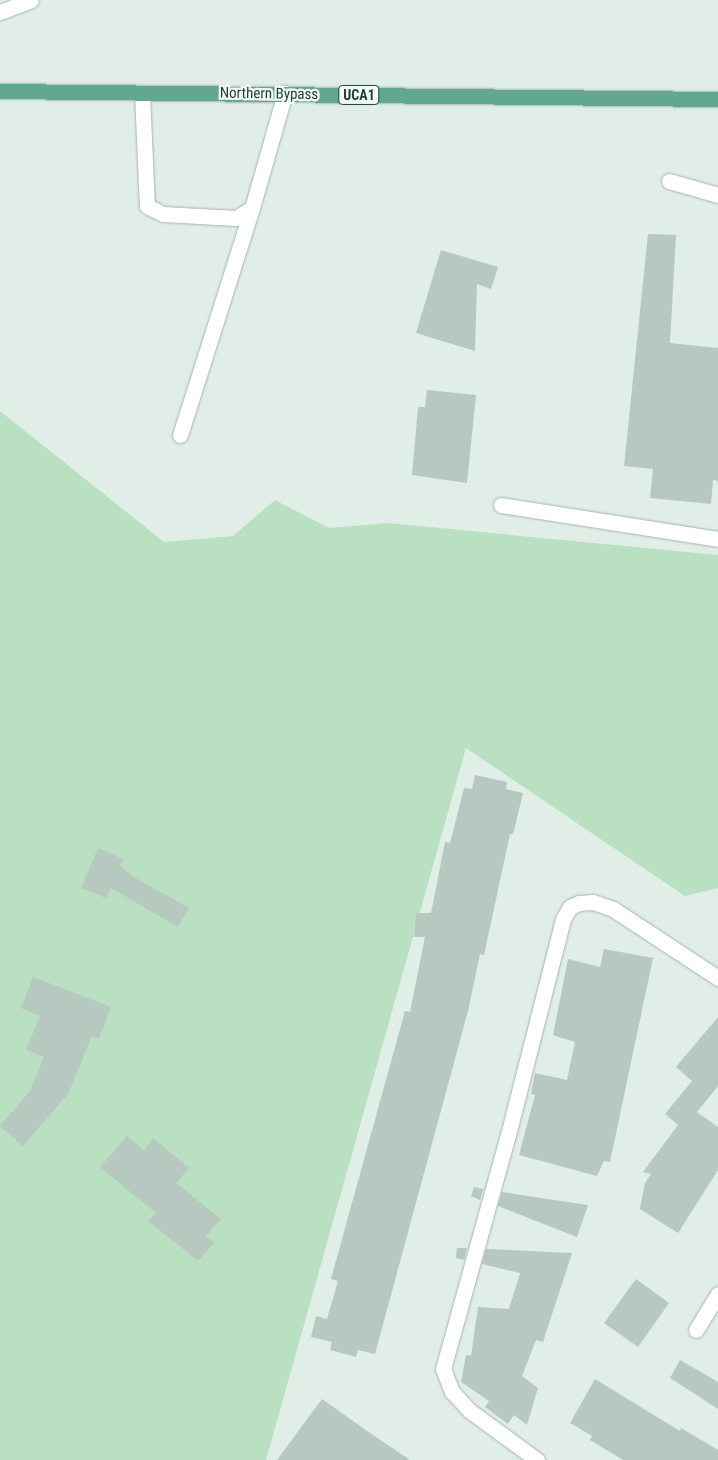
<!DOCTYPE html>
<html>
<head>
<meta charset="utf-8">
<style>
  body { margin:0 }
  #map { position:relative; width:718px; height:1460px; overflow:hidden; background:#e1ede7; font-family:"Roboto Condensed",sans-serif }
  div>[style] { position:absolute }
  [style*='--x'] { left:calc(var(--x)*1px); top:calc(var(--y)*1px); width:calc(var(--w)*1px); rotate:calc(var(--a)*1deg) }
  .green>* { inset:0; background:#b8e0c1 }
  .building>* { inset:0; background:#b6c8c0 }
  .roads { filter:drop-shadow(0 0 1px #a3b6ae) drop-shadow(0 0 1px #a3b6ae) }
  .minor>* { height:15px; margin:-7.5px; padding:0 7.5px; transform-origin:7.5px; border-radius:7.5px; background:#fff }
  .major>* { height:15px; margin:-7.5px; padding:0 7.5px; transform-origin:7.5px; border-radius:7.5px; background:#62a792 }
  span { translate:-50% -50%; white-space:nowrap; text-align:center; line-height:1.15; -webkit-text-stroke:4.5px #f2f9f5; paint-order:stroke }
  .shield-label span { padding:1px 4px; background:#f2f9f5; border:1px solid; border-radius:4px; -webkit-text-stroke-width:0 }
  .shield-label { font-size:14px; color:#204036; font-weight:700 }
  .street-label { font-size:15px; color:#204036 }
</style>
</head>
<body>
<div id="map">
  <div class="green">
    <div style="clip-path:polygon(0 411px,164px 542px,233px 536px,275px 500px,329px 528px,388px 523px,718px 555px,718px 888px,685px 896px,466px 748px,266px 1460px,0 1460px)"></div>
  </div>
  <div class="building">
    <div style="clip-path:polygon(648px 234px,676px 235px,670px 343px,718px 348px,718px 481px,713px 480px,711px 504px,650px 498px,653px 469px,624px 466px)"></div>
    <div style="clip-path:polygon(441px 250px,498px 267px,491px 289px,477px 284px,475px 351px,416px 333px)"></div>
    <div style="clip-path:polygon(427px 390px,476px 395px,467px 483px,412px 475px,418px 407px,425px 407px)"></div>
    <div style="clip-path:polygon(475px 775px,507px 782px,506px 789px,523px 793px,513px 834px,510px 834px,484px 955px,480px 954px,468px 1011px,375px 1354px,358px 1350px,356px 1357px,330px 1350px,332px 1342px,311px 1337px,316px 1316px,327px 1319px,338px 1281px,331px 1279px,405px 1011px,410px 1012px,425px 937px,414px 937px,416px 913px,431px 913px,445px 842px,450px 843px,464px 788px,472px 789px)"></div>
    <div style="clip-path:polygon(98px 848px,123px 859px,120px 866px,134px 877px,189px 908px,178px 927px,111px 888px,106px 898px,81px 888px)"></div>
    <div style="clip-path:polygon(604px 949px,653px 958px,610px 1162px,604px 1161px,597px 1176px,519px 1155px,535px 1095px,531px 1094px,535px 1073px,567px 1080px,575px 1042px,553px 1035px,568px 959px,600px 967px)"></div>
    <div style="clip-path:polygon(33px 977px,111px 1007px,99px 1038px,92px 1036px,68px 1094px,23px 1146px,0 1126px,30px 1091px,44px 1057px,26px 1050px,40px 1016px,21px 1008px)"></div>
    <div style="clip-path:polygon(718px 1017px,718px 1086px,697px 1112px,718px 1127px,718px 1170px,678px 1233px,640px 1209px,645px 1183px,651px 1174px,643px 1172px,678px 1125px,665px 1114px,692px 1081px,676px 1067px)"></div>
    <div style="clip-path:polygon(127px 1136px,144px 1150px,153px 1138px,189px 1168px,176px 1183px,221px 1219px,206px 1236px,214px 1243px,198px 1261px,148px 1221px,156px 1213px,100px 1167px)"></div>
    <div style="clip-path:polygon(474px 1187px,483px 1189px,480px 1200px,471px 1196px)"></div>
    <div style="clip-path:polygon(502px 1192px,588px 1205px,577px 1237px,498px 1206px)"></div>
    <div style="clip-path:polygon(457px 1248px,467px 1248px,464px 1260px,456px 1258px)"></div>
    <div style="clip-path:polygon(486px 1249px,572px 1253px,543px 1342px,536px 1340px,522px 1376px,538px 1388px,527px 1425px,514px 1415px,508px 1424px,485px 1407px,489px 1401px,461px 1382px,466px 1355px,471px 1356px,478px 1307px,509px 1309px,520px 1273px,482px 1264px)"></div>
    <div style="clip-path:polygon(636px 1279px,669px 1303px,638px 1347px,604px 1323px)"></div>
    <div style="clip-path:polygon(680px 1360px,718px 1382px,718px 1409px,670px 1378px)"></div>
    <div style="clip-path:polygon(595px 1379px,680px 1431px,681px 1428px,718px 1450px,718px 1460px,623px 1460px,590px 1440px,592px 1436px,570px 1423px)"></div>
    <div style="clip-path:polygon(322px 1399px,370px 1433px,410px 1460px,277px 1460px)"></div>
  </div>
  <div class="roads">
    <div class="minor">
      <div style="--x:0;--y:12;--w:33;--a:-21"></div>
      <div style="--x:142;--y:93;--w:113;--a:87.5"></div>
      <div style="--x:147;--y:206;--w:18;--a:27"></div>
      <div style="--x:163;--y:214;--w:73;--a:3.1"></div>
      <div style="--x:236;--y:218;--w:19;--a:-32"></div>
      <div style="--x:252;--y:208;--w:120;--a:-74"></div>
      <div style="--x:669;--y:181;--w:51;--a:15.9"></div>
      <div style="--x:180;--y:435;--w:238;--a:-72.4"></div>
      <div style="--x:501;--y:505;--w:220;--a:8.9"></div>
      <div style="--x:696;--y:1330;--w:42;--a:-58.6"></div>
      <div style="--x:537;--y:1460;--w:83;--a:-143.8"></div>
      <div style="--x:470;--y:1411;--w:26;--a:-133"></div>
      <div style="--x:452;--y:1392;--w:25;--a:-111"></div>
      <div style="--x:443;--y:1369;--w:243;--a:-74.5"></div>
      <div style="--x:508;--y:1135;--w:223;--a:-75.7"></div>
      <div style="--x:563;--y:919;--w:14;--a:-60"></div>
      <div style="--x:570;--y:907;--w:10;--a:-24"></div>
      <div style="--x:579;--y:903;--w:14;--a:-4"></div>
      <div style="--x:593;--y:902;--w:21;--a:19"></div>
      <div style="--x:613;--y:909;--w:126;--a:33.3"></div>
    </div>
    <div class="major">
      <div style="--x:0;--y:91;--w:718;--a:0.64"></div>
    </div>
  </div>
  <div class="shield-label">
    <span style="left:359px;top:95px">UCA1</span>
  </div>
  <div class="street-label">
    <span style="left:269px;top:94px;rotate:1deg">Northern Bypass</span>
  </div>
</div>
</body>
</html>
